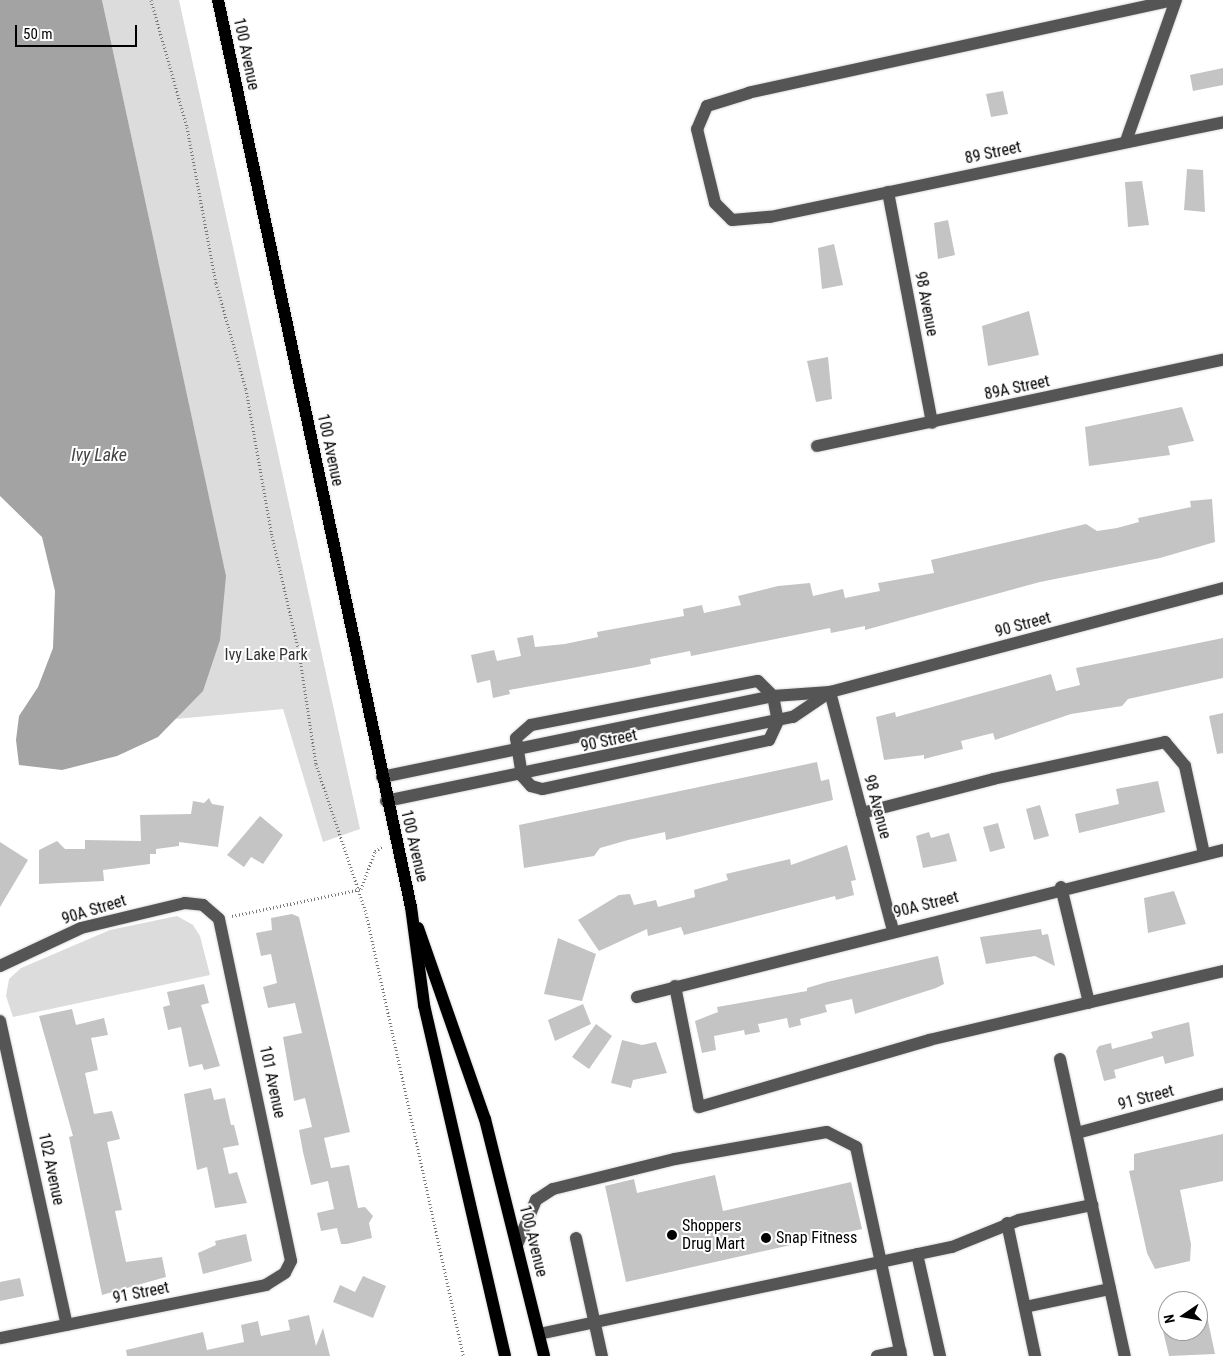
<!DOCTYPE html>
<html>
<head>
<meta charset="utf-8">
<style>
  body { margin:0 }
  #map { position:relative; width:1223px; height:1356px; overflow:hidden; background:#fff; font-family:"Roboto Condensed",sans-serif }
  div>[style] { position:absolute }
  [style*='--x'] { left:calc(var(--x)*1px); top:calc(var(--y)*1px); width:calc(var(--w)*1px); rotate:calc(var(--a)*1deg) }
  .green>* { inset:0; background:#dcdcdc }
  .water>* { inset:0; background:#a3a3a3 }
  .building>* { inset:0; background:#c4c4c4 }
  .path>* { height:3px; margin-top:-1.5px; transform-origin:0; background:repeating-linear-gradient(90deg,#777 0 1px,transparent 0 3.5px) }
  .roads { filter:drop-shadow(0 0 1px #dbdbdb) drop-shadow(0 0 1px #dbdbdb) }
  .minor>* { height:12px; margin:-6px; padding:0 6px; transform-origin:6px; border-radius:6px; background:#555 }
  .major>* { height:12px; margin:-6px; padding:0 6px; transform-origin:6px; border-radius:6px; background:#000 }
  .dots>* { width:14px; height:14px; translate:-50% -50%; box-sizing:border-box; border:2px solid #fff; border-radius:50% }
  span { translate:-50% -50%; white-space:nowrap; text-align:center; line-height:1.15; -webkit-text-stroke:4px #fff; paint-order:stroke }
  .street-label { font-size:16px; color:#000 }
  .park-label { font-size:16px; color:#333 }
  .poi-label { font-size:16px; color:#000 }
  .left { translate:0 -50%; text-align:left }
  .water-label { font-size:18px; color:#444; font-style:italic }
  .north { position:absolute; left:1158px; top:1291px; width:50px; height:50px; box-sizing:border-box; background:#fff; border:1px solid #999; border-radius:50%; rotate:258deg; font-size:14px; font-weight:700; line-height:20px; text-align:center; color:#000 }
  .north::after { content:''; display:block; margin:auto; width:18px; height:22px; background:#000; clip-path:polygon(50% 0,100% 100%,50% 72%,0 100%) }
  .scale { position:absolute; left:15px; top:25px; width:122px; height:22px; box-sizing:border-box; border:2px solid #000; border-top:0; padding-left:6px; font-size:15px; line-height:18px; white-space:nowrap; color:#000; -webkit-text-stroke:4px #fff; paint-order:stroke }
</style>
</head>
<body>
<div id="map">
  <div class="green">
    <div style="clip-path:polygon(102px 0,179px 0,360px 829px,323px 842px,283px 709px,176px 719px,222px 617px,200px 456px)"></div>
    <div style="clip-path:polygon(177px 916px,193px 925px,200px 936px,210px 975px,13px 1017px,6px 996px,9px 979px,21px 968px,110px 930px)"></div>
  </div>
  <div class="water">
    <div style="clip-path:polygon(0 0,102px 0,226px 576px,220px 640px,203px 691px,158px 737px,117px 756px,62px 770px,19px 765px,16px 740px,19px 716px,38px 687px,53px 648px,55px 591px,42px 537px,0 496px)"></div>
  </div>
  <div class="building">
    <div style="clip-path:polygon(1223px 68px,1223px 85px,1193px 91px,1190px 75px)"></div>
    <div style="clip-path:polygon(1003px 91px,1008px 114px,991px 117px,986px 94px)"></div>
    <div style="clip-path:polygon(1187px 169px,1203px 170px,1205px 212px,1184px 210px)"></div>
    <div style="clip-path:polygon(1142px 181px,1149px 225px,1128px 227px,1125px 182px)"></div>
    <div style="clip-path:polygon(948px 220px,955px 255px,938px 259px,934px 223px)"></div>
    <div style="clip-path:polygon(834px 244px,843px 285px,822px 289px,818px 248px)"></div>
    <div style="clip-path:polygon(1029px 311px,1039px 355px,988px 366px,982px 326px)"></div>
    <div style="clip-path:polygon(828px 357px,832px 399px,816px 402px,807px 361px)"></div>
    <div style="clip-path:polygon(1182px 407px,1194px 441px,1168px 446px,1170px 455px,1089px 466px,1085px 427px)"></div>
    <div style="clip-path:polygon(1212px 499px,1215px 542px,1160px 558px,1040px 582px,865px 630px,865px 626px,831px 633px,830px 628px,691px 656px,690px 651px,650px 659px,651px 664px,637px 667px,509px 690px,510px 694px,493px 698px,490px 680px,477px 683px,471px 655px,494px 650px,497px 661px,521px 656px,517px 638px,533px 635px,535px 647px,565px 644px,598px 637px,597px 632px,684px 616px,683px 609px,702px 605px,704px 613px,741px 605px,738px 596px,778px 586px,810px 583px,813px 596px,843px 589px,845px 598px,880px 591px,878px 583px,934px 573px,931px 560px,1086px 524px,1097px 531px,1117px 528px,1139px 522px,1138px 518px,1191px 507px,1190px 501px)"></div>
    <div style="clip-path:polygon(1223px 638px,1223px 678px,1128px 699px,1122px 706px,1071px 714px,995px 740px,993px 733px,961px 741px,963px 749px,924px 759px,924px 755px,884px 760px,876px 717px,895px 712px,896px 717px,1051px 674px,1056px 691px,1080px 685px,1076px 668px)"></div>
    <div style="clip-path:polygon(1223px 713px,1223px 753px,1217px 754px,1209px 716px)"></div>
    <div style="clip-path:polygon(817px 762px,821px 781px,829px 779px,833px 800px,666px 840px,665px 832px,628px 840px,600px 848px,594px 856px,524px 868px,519px 825px)"></div>
    <div style="clip-path:polygon(1158px 781px,1165px 812px,1079px 833px,1075px 814px,1119px 804px,1116px 789px)"></div>
    <div style="clip-path:polygon(209px 798px,212px 804px,224px 806px,218px 847px,179px 842px,179px 846px,156px 849px,156px 854px,150px 854px,150px 864px,103px 870px,104px 881px,39px 884px,39px 850px,57px 841px,65px 849px,85px 849px,85px 840px,141px 841px,140px 815px,191px 814px,193px 801px,204px 803px)"></div>
    <div style="clip-path:polygon(1040px 805px,1049px 836px,1034px 840px,1026px 809px)"></div>
    <div style="clip-path:polygon(260px 816px,283px 835px,263px 864px,251px 857px,244px 867px,227px 855px)"></div>
    <div style="clip-path:polygon(998px 823px,1005px 848px,990px 852px,983px 827px)"></div>
    <div style="clip-path:polygon(929px 832px,931px 838px,949px 833px,957px 861px,923px 868px,916px 836px)"></div>
    <div style="clip-path:polygon(0 842px,28px 860px,0 907px)"></div>
    <div style="clip-path:polygon(847px 845px,856px 880px,851px 881px,854px 895px,836px 900px,835px 896px,684px 935px,681px 927px,648px 936px,647px 929px,599px 951px,578px 920px,619px 895px,630px 894px,634px 905px,656px 900px,658px 907px,695px 897px,694px 890px,728px 880px,726px 874px,790px 859px,791px 865px)"></div>
    <div style="clip-path:polygon(1174px 891px,1186px 924px,1148px 933px,1144px 898px)"></div>
    <div style="clip-path:polygon(292px 914px,299px 917px,350px 1132px,324px 1138px,331px 1168px,349px 1165px,358px 1208px,365px 1207px,373px 1216px,369px 1223px,372px 1238px,347px 1244px,341px 1244px,337px 1228px,321px 1231px,317px 1213px,334px 1209px,328px 1181px,311px 1185px,303px 1152px,299px 1130px,312px 1127px,305px 1098px,294px 1101px,283px 1037px,302px 1033px,295px 1003px,268px 1008px,263px 987px,277px 983px,271px 954px,261px 956px,256px 933px,272px 930px,271px 918px)"></div>
    <div style="clip-path:polygon(1041px 929px,1042px 935px,1048px 934px,1055px 966px,1035px 956px,986px 964px,980px 937px)"></div>
    <div style="clip-path:polygon(558px 938px,596px 954px,582px 1001px,544px 994px)"></div>
    <div style="clip-path:polygon(938px 956px,944px 984px,936px 988px,855px 1014px,852px 999px,825px 1005px,827px 1012px,800px 1019px,801px 1025px,789px 1028px,787px 1018px,758px 1024px,760px 1032px,745px 1035px,744px 1030px,714px 1036px,716px 1050px,702px 1053px,695px 1021px,718px 1012px,717px 1007px,807px 991px,807px 988px,827px 982px)"></div>
    <div style="clip-path:polygon(204px 984px,209px 1003px,201px 1005px,220px 1066px,204px 1070px,202px 1064px,189px 1067px,181px 1027px,168px 1030px,163px 1007px,170px 1005px,167px 992px)"></div>
    <div style="clip-path:polygon(583px 1004px,591px 1024px,555px 1041px,548px 1020px)"></div>
    <div style="clip-path:polygon(72px 1009px,76px 1025px,104px 1018px,108px 1035px,91px 1038px,98px 1070px,85px 1073px,94px 1114px,112px 1111px,120px 1139px,107px 1142px,122px 1210px,115px 1211px,126px 1262px,162px 1257px,166px 1277px,102px 1295px,69px 1137px,73px 1136px,39px 1016px)"></div>
    <div style="clip-path:polygon(1189px 1022px,1194px 1056px,1165px 1064px,1163px 1056px,1114px 1070px,1116px 1078px,1104px 1081px,1096px 1051px,1099px 1046px,1111px 1043px,1112px 1049px,1153px 1038px,1151px 1032px)"></div>
    <div style="clip-path:polygon(596px 1024px,612px 1036px,589px 1069px,572px 1057px)"></div>
    <div style="clip-path:polygon(622px 1040px,642px 1045px,656px 1042px,667px 1073px,633px 1080px,631px 1088px,611px 1083px)"></div>
    <div style="clip-path:polygon(211px 1088px,214px 1100px,225px 1098px,231px 1125px,234px 1125px,239px 1145px,223px 1148px,229px 1174px,237px 1172px,247px 1203px,215px 1208px,207px 1167px,197px 1170px,184px 1094px)"></div>
    <div style="clip-path:polygon(1223px 1134px,1223px 1181px,1180px 1190px,1191px 1244px,1190px 1261px,1155px 1269px,1147px 1253px,1129px 1171px,1134px 1170px,1134px 1154px)"></div>
    <div style="clip-path:polygon(715px 1175px,723px 1211px,851px 1182px,862px 1229px,626px 1282px,605px 1186px,634px 1179px,637px 1193px)"></div>
    <div style="clip-path:polygon(246px 1234px,252px 1261px,203px 1274px,198px 1253px,216px 1245px,215px 1241px)"></div>
    <div style="clip-path:polygon(363px 1276px,386px 1286px,373px 1318px,333px 1302px,340px 1285px,355px 1292px)"></div>
    <div style="clip-path:polygon(20px 1278px,24px 1296px,0 1301px,0 1282px)"></div>
    <div style="clip-path:polygon(1204px 1302px,1215px 1354px,1169px 1356px,1163px 1331px,1198px 1331px,1198px 1303px)"></div>
    <div style="clip-path:polygon(309px 1315px,316px 1346px,323px 1328px,330px 1356px,127px 1356px,126px 1350px,203px 1332px,207px 1350px,244px 1342px,241px 1325px,258px 1321px,261px 1336px,290px 1330px,288px 1320px)"></div>
  </div>
  <div class="path">
    <div style="--x:151;--y:0;--w:132;--a:74.2"></div>
    <div style="--x:187;--y:127;--w:159;--a:79.5"></div>
    <div style="--x:216;--y:283;--w:110;--a:74.2"></div>
    <div style="--x:246;--y:389;--w:149;--a:80"></div>
    <div style="--x:272;--y:536;--w:119;--a:76.9"></div>
    <div style="--x:299;--y:652;--w:113;--a:81.4"></div>
    <div style="--x:316;--y:764;--w:157;--a:71.4"></div>
    <div style="--x:366;--y:913;--w:453;--a:77.6"></div>
    <div style="--x:232;--y:916;--w:132;--a:-11.8"></div>
    <div style="--x:361;--y:889;--w:40;--a:-69.8"></div>
    <div style="--x:375;--y:851;--w:10;--a:-29"></div>
  </div>
  <div class="roads">
    <div class="minor">
      <div style="--x:1174;--y:0;--w:435;--a:167.7"></div>
      <div style="--x:749;--y:93;--w:44;--a:162.8"></div>
      <div style="--x:707;--y:106;--w:25;--a:113"></div>
      <div style="--x:697;--y:129;--w:76;--a:76.3"></div>
      <div style="--x:715;--y:203;--w:24;--a:45"></div>
      <div style="--x:732;--y:220;--w:38;--a:-5"></div>
      <div style="--x:770;--y:217;--w:463;--a:-11.8"></div>
      <div style="--x:1126;--y:141;--w:150;--a:-70.5"></div>
      <div style="--x:888;--y:192;--w:235;--a:79.2"></div>
      <div style="--x:817;--y:446;--w:415;--a:-12"></div>
      <div style="--x:758;--y:681;--w:21;--a:45"></div>
      <div style="--x:773;--y:696;--w:25;--a:79"></div>
      <div style="--x:778;--y:721;--w:21;--a:115"></div>
      <div style="--x:769;--y:740;--w:232;--a:167.8"></div>
      <div style="--x:542;--y:789;--w:11;--a:-165"></div>
      <div style="--x:531;--y:786;--w:13;--a:-132"></div>
      <div style="--x:522;--y:776;--w:38;--a:-99"></div>
      <div style="--x:516;--y:738;--w:20;--a:-41"></div>
      <div style="--x:531;--y:725;--w:231;--a:-11"></div>
      <div style="--x:830;--y:692;--w:246;--a:75.2"></div>
      <div style="--x:382;--y:777;--w:399;--a:-11.7"></div>
      <div style="--x:773;--y:696;--w:57;--a:-4"></div>
      <div style="--x:830;--y:692;--w:407;--a:-14.8"></div>
      <div style="--x:386;--y:801;--w:416;--a:-11.7"></div>
      <div style="--x:793;--y:717;--w:45;--a:-34"></div>
      <div style="--x:862;--y:813;--w:135;--a:-14.5"></div>
      <div style="--x:993;--y:779;--w:176;--a:-12.1"></div>
      <div style="--x:1165;--y:742;--w:31;--a:50"></div>
      <div style="--x:1185;--y:766;--w:90;--a:77.8"></div>
      <div style="--x:1061;--y:887;--w:119;--a:76.4"></div>
      <div style="--x:0;--y:966;--w:89;--a:-25.1"></div>
      <div style="--x:81;--y:928;--w:107;--a:-13.5"></div>
      <div style="--x:185;--y:903;--w:18;--a:6"></div>
      <div style="--x:203;--y:905;--w:21;--a:41"></div>
      <div style="--x:219;--y:919;--w:349;--a:78.1"></div>
      <div style="--x:291;--y:1261;--w:13;--a:117"></div>
      <div style="--x:285;--y:1273;--w:22;--a:148"></div>
      <div style="--x:266;--y:1285;--w:271;--a:168.7"></div>
      <div style="--x:675;--y:986;--w:123;--a:78.8"></div>
      <div style="--x:699;--y:1107;--w:240;--a:-16.2"></div>
      <div style="--x:929;--y:1040;--w:302;--a:-13.2"></div>
      <div style="--x:637;--y:997;--w:604;--a:-14.08"></div>
      <div style="--x:0;--y:1021;--w:311;--a:77.6"></div>
      <div style="--x:1060;--y:1059;--w:304;--a:77.7"></div>
      <div style="--x:1077;--y:1133;--w:151;--a:-15"></div>
      <div style="--x:1007;--y:1223;--w:136;--a:78.1"></div>
      <div style="--x:576;--y:1238;--w:121;--a:77.6"></div>
      <div style="--x:517;--y:1245;--w:49;--a:-67.1"></div>
      <div style="--x:536;--y:1200;--w:20;--a:-33"></div>
      <div style="--x:553;--y:1189;--w:126;--a:-13.8"></div>
      <div style="--x:675;--y:1159;--w:154;--a:-10.1"></div>
      <div style="--x:827;--y:1132;--w:33;--a:27"></div>
      <div style="--x:856;--y:1147;--w:214;--a:77.8"></div>
      <div style="--x:917;--y:1254;--w:105;--a:77.3"></div>
      <div style="--x:1025;--y:1307;--w:87;--a:-12"></div>
      <div style="--x:539;--y:1334;--w:422;--a:-11.9"></div>
      <div style="--x:952;--y:1247;--w:72;--a:-21.9"></div>
      <div style="--x:1019;--y:1220;--w:75;--a:-11.6"></div>
      <div style="--x:877;--y:1356;--w:24;--a:-12"></div>
    </div>
    <div class="major">
      <div style="--x:218;--y:0;--w:927;--a:77.99"></div>
      <div style="--x:411;--y:907;--w:99;--a:82.4"></div>
      <div style="--x:424;--y:1005;--w:360;--a:77"></div>
      <div style="--x:418;--y:928;--w:202;--a:70.7"></div>
      <div style="--x:485;--y:1119;--w:244;--a:76"></div>
    </div>
  </div>
  <div class="dots">
    <div style="left:672px;top:1235px;background:#000"></div>
    <div style="left:766px;top:1238px;background:#000"></div>
  </div>
  <div class="street-label">
    <span style="left:246px;top:54px;rotate:78deg">100 Avenue</span>
    <span style="left:993px;top:153px;rotate:-12deg">89 Street</span>
    <span style="left:926px;top:304px;rotate:79deg">98 Avenue</span>
    <span style="left:1017px;top:388px;rotate:-12deg">89A Street</span>
    <span style="left:330px;top:450px;rotate:78deg">100 Avenue</span>
    <span style="left:1023px;top:625px;rotate:-15deg">90 Street</span>
    <span style="left:609px;top:741px;rotate:-12deg">90 Street</span>
    <span style="left:877px;top:807px;rotate:75deg">98 Avenue</span>
    <span style="left:414px;top:846px;rotate:77deg">100 Avenue</span>
    <span style="left:926px;top:905px;rotate:-14deg">90A Street</span>
    <span style="left:94px;top:910px;rotate:-17deg">90A Street</span>
    <span style="left:272px;top:1082px;rotate:78deg">101 Avenue</span>
    <span style="left:1146px;top:1098px;rotate:-15deg">91 Street</span>
    <span style="left:51px;top:1169px;rotate:78deg">102 Avenue</span>
    <span style="left:533px;top:1241px;rotate:76deg">100 Avenue</span>
    <span style="left:141px;top:1293px;rotate:-11deg">91 Street</span>
  </div>
  <div class="park-label">
    <span style="left:266px;top:655px">Ivy Lake Park</span>
  </div>
  <div class="poi-label">
    <span class="left" style="left:682px;top:1235px">Shoppers<br>Drug Mart</span>
    <span class="left" style="left:776px;top:1238px">Snap Fitness</span>
  </div>
  <div class="water-label">
    <span style="left:99px;top:455px">Ivy Lake</span>
  </div>
  <div class="north">N</div>
  <div class="scale">50 m</div>
</div>
</body>
</html>
